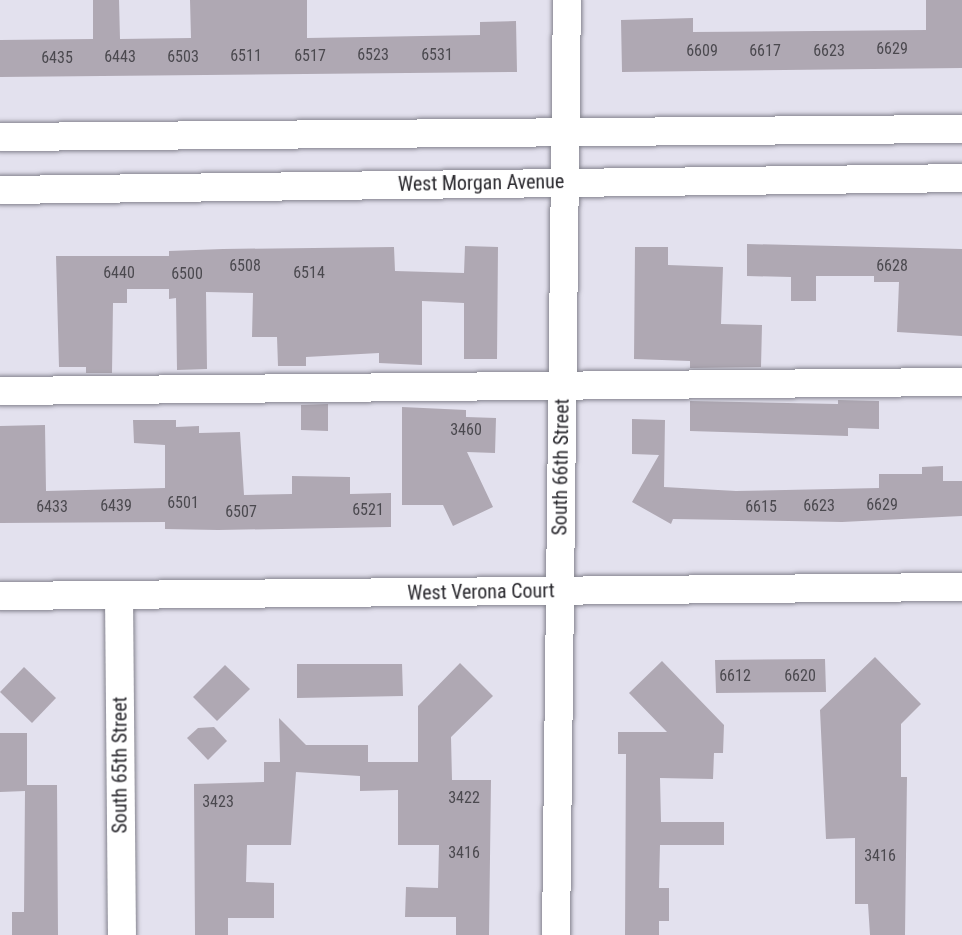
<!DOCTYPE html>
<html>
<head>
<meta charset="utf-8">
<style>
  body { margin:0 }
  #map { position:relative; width:962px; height:935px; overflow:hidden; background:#e3e1ee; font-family:"Roboto Condensed",sans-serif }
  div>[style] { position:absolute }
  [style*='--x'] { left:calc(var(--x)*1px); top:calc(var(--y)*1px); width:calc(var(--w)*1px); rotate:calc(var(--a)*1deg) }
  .building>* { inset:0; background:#afa8b3 }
  .roads { filter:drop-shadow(0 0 2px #84838e) drop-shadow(0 0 2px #84838e) }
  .minor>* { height:28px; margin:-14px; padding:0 14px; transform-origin:14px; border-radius:14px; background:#fff }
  span { translate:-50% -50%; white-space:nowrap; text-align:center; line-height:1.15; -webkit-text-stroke:5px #fff; paint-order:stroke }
  .number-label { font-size:16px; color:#4b494f }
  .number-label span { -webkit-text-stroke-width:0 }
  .street-label { font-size:20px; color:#2a292e }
</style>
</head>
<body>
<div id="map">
  <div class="building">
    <div style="clip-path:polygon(93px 0,119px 0,120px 39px,191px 38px,190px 0,307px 0,307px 38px,480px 35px,480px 22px,516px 21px,517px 72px,0 77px,0 40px,93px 39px)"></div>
    <div style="clip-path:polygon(926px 0,962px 0,962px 68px,622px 72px,621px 20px,693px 18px,693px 32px,926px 30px)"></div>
    <div style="clip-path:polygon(747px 244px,962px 249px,962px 336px,897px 332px,899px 282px,874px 282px,874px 276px,816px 276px,816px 301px,791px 301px,791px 277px,747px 276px)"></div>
    <div style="clip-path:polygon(465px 246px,498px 247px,497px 359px,464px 359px,464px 303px,422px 301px,422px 365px,379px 363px,379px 353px,306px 357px,306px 366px,278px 366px,277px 337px,252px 337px,253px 293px,206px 292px,207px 369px,177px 370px,176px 298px,169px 299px,169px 289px,127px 289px,127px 303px,113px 303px,112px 373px,86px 373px,86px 367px,59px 367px,56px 256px,169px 256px,169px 251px,223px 249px,394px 247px,395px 271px,464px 273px)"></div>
    <div style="clip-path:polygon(635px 247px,668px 247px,668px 265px,723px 267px,721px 324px,762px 325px,761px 367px,690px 368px,690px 361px,634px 359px)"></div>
    <div style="clip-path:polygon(838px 400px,879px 401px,879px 429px,848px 428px,848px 436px,690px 431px,690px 401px,838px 404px)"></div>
    <div style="clip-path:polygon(328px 404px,328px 431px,301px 430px,301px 405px)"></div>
    <div style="clip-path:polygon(402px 407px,466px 410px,466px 417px,496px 418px,495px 453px,467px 452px,493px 507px,453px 526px,443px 505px,402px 505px)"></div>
    <div style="clip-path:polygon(632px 419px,665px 420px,664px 487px,736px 491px,879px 488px,879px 474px,922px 474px,922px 467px,943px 466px,943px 481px,962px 481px,962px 516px,842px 522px,673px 519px,671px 524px,632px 502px,659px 455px,632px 454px)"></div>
    <div style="clip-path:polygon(133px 420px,176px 420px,176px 427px,199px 426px,199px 433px,240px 432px,244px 495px,292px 494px,292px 476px,350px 477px,350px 494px,391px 493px,391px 527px,218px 530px,165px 529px,165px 522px,0 523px,0 426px,45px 425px,46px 491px,165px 488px,165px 445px,134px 443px)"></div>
    <div style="clip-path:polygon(875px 657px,921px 704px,901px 724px,901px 777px,907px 777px,905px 935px,870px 935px,868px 904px,855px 904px,855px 838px,826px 839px,820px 710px)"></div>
    <div style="clip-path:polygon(825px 659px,826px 692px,716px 693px,715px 660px)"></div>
    <div style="clip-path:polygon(662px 661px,724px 725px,723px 753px,714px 753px,713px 779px,660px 778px,661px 822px,724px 822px,724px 845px,660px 845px,659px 888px,669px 888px,669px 921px,659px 921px,659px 935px,625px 935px,626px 754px,618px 754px,618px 732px,667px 732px,629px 693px)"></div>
    <div style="clip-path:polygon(460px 663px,493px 696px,451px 737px,452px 780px,491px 780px,489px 935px,456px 935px,456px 917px,405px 917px,406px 887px,438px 888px,439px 845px,398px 845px,398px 790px,360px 791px,360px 776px,296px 772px,291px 845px,247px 845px,246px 882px,274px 883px,274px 918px,228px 918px,228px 935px,195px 935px,194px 784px,264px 782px,264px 762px,280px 762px,279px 718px,306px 745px,368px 745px,368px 762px,418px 762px,418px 706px)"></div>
    <div style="clip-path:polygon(297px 664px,402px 664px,403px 696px,297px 698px)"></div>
    <div style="clip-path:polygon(225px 665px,250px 689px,217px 721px,193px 697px)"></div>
    <div style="clip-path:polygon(24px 667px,56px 698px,32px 723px,0 692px)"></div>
    <div style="clip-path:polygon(214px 727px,227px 741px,208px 760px,187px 738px,198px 728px)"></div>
    <div style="clip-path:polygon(0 733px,27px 733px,27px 785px,57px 785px,58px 935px,12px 935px,12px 912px,24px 912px,25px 791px,0 792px)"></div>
  </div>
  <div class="roads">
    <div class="minor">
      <div style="--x:0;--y:137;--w:962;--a:-0.48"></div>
      <div style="--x:0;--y:190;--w:962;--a:-0.71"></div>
      <div style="--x:0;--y:391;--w:962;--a:-0.54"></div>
      <div style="--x:119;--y:595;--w:340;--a:89.5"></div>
      <div style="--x:0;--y:596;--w:962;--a:-0.54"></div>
      <div style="--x:556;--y:935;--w:935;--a:-89.33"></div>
    </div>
  </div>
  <div class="number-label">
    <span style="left:892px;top:49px">6629</span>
    <span style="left:702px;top:51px">6609</span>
    <span style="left:765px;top:51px">6617</span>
    <span style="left:829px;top:51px">6623</span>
    <span style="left:373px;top:55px">6523</span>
    <span style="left:437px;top:55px">6531</span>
    <span style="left:246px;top:56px">6511</span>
    <span style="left:310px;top:56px">6517</span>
    <span style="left:120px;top:57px">6443</span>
    <span style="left:183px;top:57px">6503</span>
    <span style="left:57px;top:58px">6435</span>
    <span style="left:245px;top:266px">6508</span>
    <span style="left:892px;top:266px">6628</span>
    <span style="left:119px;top:273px">6440</span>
    <span style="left:309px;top:273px">6514</span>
    <span style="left:187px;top:274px">6500</span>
    <span style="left:466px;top:430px">3460</span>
    <span style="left:183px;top:503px">6501</span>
    <span style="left:882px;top:505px">6629</span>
    <span style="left:116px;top:506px">6439</span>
    <span style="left:819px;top:506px">6623</span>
    <span style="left:52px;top:507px">6433</span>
    <span style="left:761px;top:507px">6615</span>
    <span style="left:368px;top:510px">6521</span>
    <span style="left:241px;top:512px">6507</span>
    <span style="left:735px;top:676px">6612</span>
    <span style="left:800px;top:676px">6620</span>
    <span style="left:464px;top:798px">3422</span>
    <span style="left:218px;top:802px">3423</span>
    <span style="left:464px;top:853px">3416</span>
    <span style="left:880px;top:856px">3416</span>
  </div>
  <div class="street-label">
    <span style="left:481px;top:183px;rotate:-1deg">West Morgan Avenue</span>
    <span style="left:561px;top:467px;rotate:-89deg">South 66th Street</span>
    <span style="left:481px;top:592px;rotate:-1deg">West Verona Court</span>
    <span style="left:120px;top:765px;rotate:-90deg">South 65th Street</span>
  </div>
</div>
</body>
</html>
